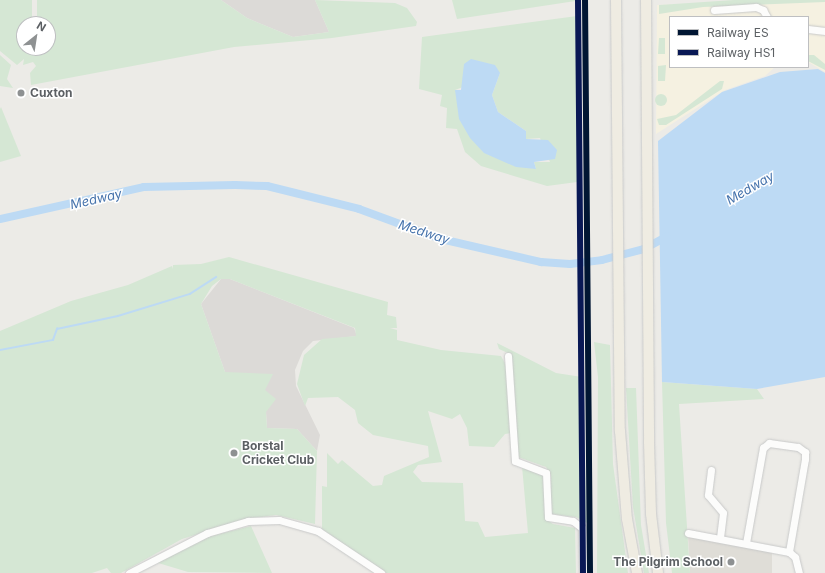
<!DOCTYPE html>
<html>
<head>
<meta charset="utf-8">
<style>
  body { margin:0 }
  #map { position:relative; width:825px; height:573px; overflow:hidden; background:#ecebe7; font-family:Inter,sans-serif }
  div>[style] { position:absolute }
  [style*='--x'] { left:calc(var(--x)*1px); top:calc(var(--y)*1px); width:calc(var(--w)*1px); rotate:calc(var(--a)*1deg) }
  .commercial>* { inset:0; background:#f5f1e1 }
  .industrial>* { inset:0; background:#dcdad7 }
  .education>* { inset:0; background:#dfddd7 }
  .green>* { inset:0; background:#d5e7d4 }
  .round { border-radius:50% }
  .water>* { inset:0; background:#bddaf4 }
  .stream>* { height:1.5px; margin:-0.75px; padding:0 0.75px; transform-origin:0.75px; border-radius:0.75px; background:#bddaf4 }
  .river>* { height:8px; margin:-4px; padding:0 4px; transform-origin:4px; border-radius:4px; background:#bddaf4 }
  .roads { filter:drop-shadow(0 0 1px #c8c9c9) drop-shadow(0 0 1px #c8c9c9) }
  .minor>* { height:7px; margin:-3.5px; padding:0 3.5px; transform-origin:3.5px; border-radius:3.5px; background:#fcfcfb }
  .highway>* { height:10px; margin:-5px; padding:0 5px; transform-origin:5px; border-radius:5px; background:#efece2 }
  .rail-1>* { height:6px; margin:-3px; padding:0 3px; transform-origin:3px; border-radius:3px; background:#011633 }
  .rail-2>* { height:6px; margin:-3px; padding:0 3px; transform-origin:3px; border-radius:3px; background:#091855 }
  .dots>* { width:11px; height:11px; translate:-50% -50%; box-sizing:border-box; border:2px solid #fff; border-radius:50% }
  span { translate:-50% -50%; white-space:nowrap; text-align:center; line-height:1.15; -webkit-text-stroke:3px #fff; paint-order:stroke }
  .poi-label { font-size:12px; color:#5c6064; font-weight:700 }
  .left { translate:0 -50%; text-align:left }
  .right { translate:-100% -50%; text-align:right }
  .water-label { font-size:13px; color:#4673ac; font-style:italic }
  .legend { position:absolute; left:669px; top:16px; width:140px; height:52px; box-sizing:border-box; background:#fff; border:1px solid #bebfc1; margin:0; padding:5px 7px; list-style:none; font-size:12px; color:#5c6064 }
  .legend li { display:flex; align-items:center; gap:8px; height:20px }
  .legend b { width:20px; border:1px solid #bebfc1 }
  .north { position:absolute; left:16px; top:16px; width:40px; height:40px; box-sizing:border-box; background:#fff; border:1px solid #bebfc1; border-radius:50%; rotate:30deg; font-size:11px; font-weight:700; line-height:16px; text-align:center; color:#5c6064 }
  .north::after { content:''; display:block; margin:auto; width:14px; height:18px; background:#8e9192; clip-path:polygon(50% 0,100% 100%,50% 72%,0 100%) }
</style>
</head>
<body>
<div id="map">
  <div class="commercial">
    <div style="clip-path:polygon(825px 0,825px 72px,808px 62px,808px 17px,670px 17px,670px 67px,775px 67px,765px 76px,725px 90px,656px 134px,657px 5px)"></div>
  </div>
  <div class="industrial">
    <div style="clip-path:polygon(221px 0,315px 0,329px 32px,293px 37px,247px 18px)"></div>
    <div style="clip-path:polygon(221px 279px,230px 279px,354px 328px,357px 336px,313px 341px,303px 351px,295px 370px,296px 386px,320px 435px,317px 451px,297px 429px,267px 428px,266px 412px,225px 372px,201px 304px)"></div>
  </div>
  <div class="education">
    <div style="clip-path:polygon(688px 535px,772px 551px,772px 573px,690px 573px)"></div>
  </div>
  <div class="green">
    <div style="clip-path:polygon(0 0,32px 0,32px 24px,24px 24px,24px 48px,48px 48px,48px 24px,37px 24px,37px 0,221px 0,247px 18px,293px 37px,329px 32px,315px 0,395px 3px,407px 8px,417px 22px,416px 26px,332px 38px,234px 47px,31px 85px,30px 73px,36px 66px,33px 62px,23px 65px,24px 59px,17px 65px,0 51px)"></div>
    <div style="clip-path:polygon(452px 0,582px 0,457px 19px)"></div>
    <div style="clip-path:polygon(734px 0,825px 0,825px 2px,703px 7px,659px 14px,659px 5px)"></div>
    <div style="clip-path:polygon(evenodd,577px 16px,577px 182px,547px 186px,481px 166px,465px 152px,457px 129px,446px 128px,447px 108px,440px 106px,442px 95px,419px 89px,422px 37px,577px 16px,500px 73px,492px 95px,498px 112px,526px 131px,526px 139px,540px 138px,550px 162px,534px 162px,536px 169px,455px 90px,500px 73px)"></div>
    <div style="clip-path:polygon(659px 38px,665px 38px,665px 54px,658px 54px)"></div>
    <div style="clip-path:polygon(0 55px,11px 65px,7px 79px,13px 88px,0 86px)"></div>
    <div style="clip-path:polygon(808px 55px,814px 55px,825px 64px,825px 70px,808px 61px)"></div>
    <div style="clip-path:polygon(666px 65px,665px 81px,658px 81px,658px 66px)"></div>
    <div style="clip-path:polygon(720px 81px,724px 81px,722px 89px,666px 125px,659px 125px,657px 119px,676px 115px)"></div>
    <div class="round" style="left:655px;top:94px;width:12px;height:12px"></div>
    <div style="clip-path:polygon(1px 107px,21px 156px,0 162px,0 109px)"></div>
    <div style="clip-path:polygon(229px 257px,388px 302px,387px 315px,396px 317px,397px 328px,390px 328px,397px 330px,397px 340px,441px 350px,501px 356px,506px 365px,512px 433px,505px 434px,494px 447px,469px 446px,467px 428px,460px 414px,452px 419px,428px 411px,442px 462px,418px 465px,413px 472px,422px 482px,463px 483px,465px 521px,478px 522px,485px 537px,528px 533px,522px 466px,543px 474px,546px 519px,553px 524px,575px 528px,576px 573px,386px 573px,322px 529px,322px 486px,327px 487px,327px 453px,338px 464px,342px 460px,373px 486px,382px 485px,384px 476px,429px 457px,428px 446px,373px 435px,358px 423px,355px 410px,338px 397px,308px 398px,305px 406px,297px 384px,304px 355px,322px 339px,356px 336px,355px 328px,230px 279px,221px 279px,212px 286px,201px 304px,225px 372px,273px 374px,265px 390px,276px 399px,266px 412px,267px 428px,297px 429px,317px 451px,315px 524px,276px 515px,246px 519px,182px 539px,121px 573px,111px 573px,107px 568px,92px 573px,0 573px,0 331px,71px 301px,128px 285px,172px 266px,173px 269px,173px 265px,201px 264px)"></div>
    <div style="clip-path:polygon(594px 342px,610px 345px,613px 464px,628px 573px,597px 573px,598px 377px)"></div>
    <div style="clip-path:polygon(497px 343px,556px 373px,582px 377px,587px 523px,576px 517px,551px 514px,551px 475px,546px 467px,518px 457px,510px 354px,499px 349px)"></div>
    <div style="clip-path:polygon(662px 382px,757px 389px,764px 399px,679px 404px,690px 573px,672px 573px,666px 523px)"></div>
    <div style="clip-path:polygon(626px 388px,636px 388px,641px 525px,649px 573px,644px 573px,633px 507px)"></div>
    <div style="clip-path:polygon(251px 526px,272px 573px,188px 572px,155px 562px,211px 536px)"></div>
  </div>
  <div class="water">
    <div style="clip-path:polygon(471px 59px,495px 65px,500px 73px,492px 95px,498px 112px,526px 131px,526px 139px,548px 140px,557px 150px,555px 159px,534px 162px,536px 169px,516px 167px,484px 153px,470px 138px,459px 119px,455px 90px,461px 90px,464px 64px)"></div>
    <div style="clip-path:polygon(818px 69px,825px 73px,825px 377px,757px 389px,662px 382px,658px 141px,722px 92px,780px 72px)"></div>
  </div>
  <div class="stream">
    <div style="--x:0;--y:350;--w:54;--a:-10.7"></div>
    <div style="--x:53;--y:340;--w:12;--a:-70"></div>
    <div style="--x:57;--y:329;--w:62;--a:-12"></div>
    <div style="--x:118;--y:316;--w:75;--a:-17"></div>
    <div style="--x:190;--y:294;--w:31;--a:-33"></div>
  </div>
  <div class="river">
    <div style="--x:0;--y:219;--w:148;--a:-12.5"></div>
    <div style="--x:144;--y:187;--w:91;--a:-1.3"></div>
    <div style="--x:235;--y:185;--w:32;--a:2"></div>
    <div style="--x:267;--y:186;--w:95;--a:14"></div>
    <div style="--x:359;--y:209;--w:87;--a:20.1"></div>
    <div style="--x:441;--y:239;--w:103;--a:13"></div>
    <div style="--x:541;--y:262;--w:29;--a:4"></div>
    <div style="--x:570;--y:264;--w:32;--a:-7"></div>
    <div style="--x:602;--y:260;--w:43;--a:-14.7"></div>
    <div style="--x:644;--y:249;--w:26;--a:-29"></div>
  </div>
  <div class="roads">
    <div class="minor">
      <div style="--x:714;--y:10;--w:42;--a:-4.1"></div>
      <div style="--x:756;--y:7;--w:8;--a:23"></div>
      <div style="--x:763;--y:10;--w:8;--a:60"></div>
      <div style="--x:808;--y:29;--w:17;--a:7"></div>
      <div style="--x:508;--y:356;--w:105;--a:86.2"></div>
      <div style="--x:515;--y:461;--w:33;--a:21"></div>
      <div style="--x:546;--y:473;--w:44;--a:87.4"></div>
      <div style="--x:548;--y:517;--w:25;--a:9"></div>
      <div style="--x:573;--y:521;--w:11;--a:38"></div>
      <div style="--x:582;--y:528;--w:45;--a:88.7"></div>
      <div style="--x:711;--y:470;--w:25;--a:97"></div>
      <div style="--x:708;--y:495;--w:23;--a:50"></div>
      <div style="--x:723;--y:513;--w:25;--a:97"></div>
      <div style="--x:688;--y:533;--w:103;--a:10.7"></div>
      <div style="--x:789;--y:552;--w:8;--a:40"></div>
      <div style="--x:795;--y:557;--w:16;--a:76"></div>
      <div style="--x:746;--y:543;--w:97;--a:-79.9"></div>
      <div style="--x:763;--y:448;--w:8;--a:-40"></div>
      <div style="--x:769;--y:443;--w:29;--a:8"></div>
      <div style="--x:798;--y:447;--w:9;--a:36"></div>
      <div style="--x:805;--y:452;--w:7;--a:90"></div>
      <div style="--x:805;--y:459;--w:94;--a:99.8"></div>
      <div style="--x:129;--y:573;--w:88;--a:-27.1"></div>
      <div style="--x:207;--y:533;--w:43;--a:-16.3"></div>
      <div style="--x:248;--y:521;--w:31;--a:-2"></div>
      <div style="--x:279;--y:520;--w:41;--a:15.8"></div>
      <div style="--x:318;--y:531;--w:76;--a:33.7"></div>
    </div>
    <div class="highway">
      <div style="--x:616;--y:0;--w:431;--a:89.5"></div>
      <div style="--x:620;--y:431;--w:88;--a:85.5"></div>
      <div style="--x:627;--y:519;--w:55;--a:79.5"></div>
      <div style="--x:646;--y:0;--w:442;--a:89.6"></div>
      <div style="--x:649;--y:442;--w:72;--a:88.4"></div>
      <div style="--x:651;--y:514;--w:59;--a:83.2"></div>
    </div>
  </div>
  <div class="rail-1">
    <div style="--x:585;--y:0;--w:573;--a:89.5"></div>
  </div>
  <div class="rail-2">
    <div style="--x:578;--y:0;--w:573;--a:89.5"></div>
  </div>
  <div class="dots">
    <div style="left:21px;top:93px;background:#8e9192"></div>
    <div style="left:234px;top:453px;background:#8e9192"></div>
    <div style="left:731px;top:562px;background:#8e9192"></div>
  </div>
  <div class="poi-label">
    <span class="left" style="left:30px;top:93px">Cuxton</span>
    <span class="left" style="left:242px;top:453px">Borstal<br>Cricket Club</span>
    <span class="right" style="left:723px;top:562px">The Pilgrim School</span>
  </div>
  <div class="water-label">
    <span style="left:750px;top:188px;rotate:-30deg">Medway</span>
    <span style="left:96px;top:199px;rotate:-13deg">Medway</span>
    <span style="left:424px;top:232px;rotate:18deg">Medway</span>
  </div>
  <ul class="legend">
  <li><b style="height:5px;background:#011633"></b>Railway ES</li>
  <li><b style="height:5px;background:#091855"></b>Railway HS1</li>
  </ul>
  <div class="north">N</div>
</div>
</body>
</html>
